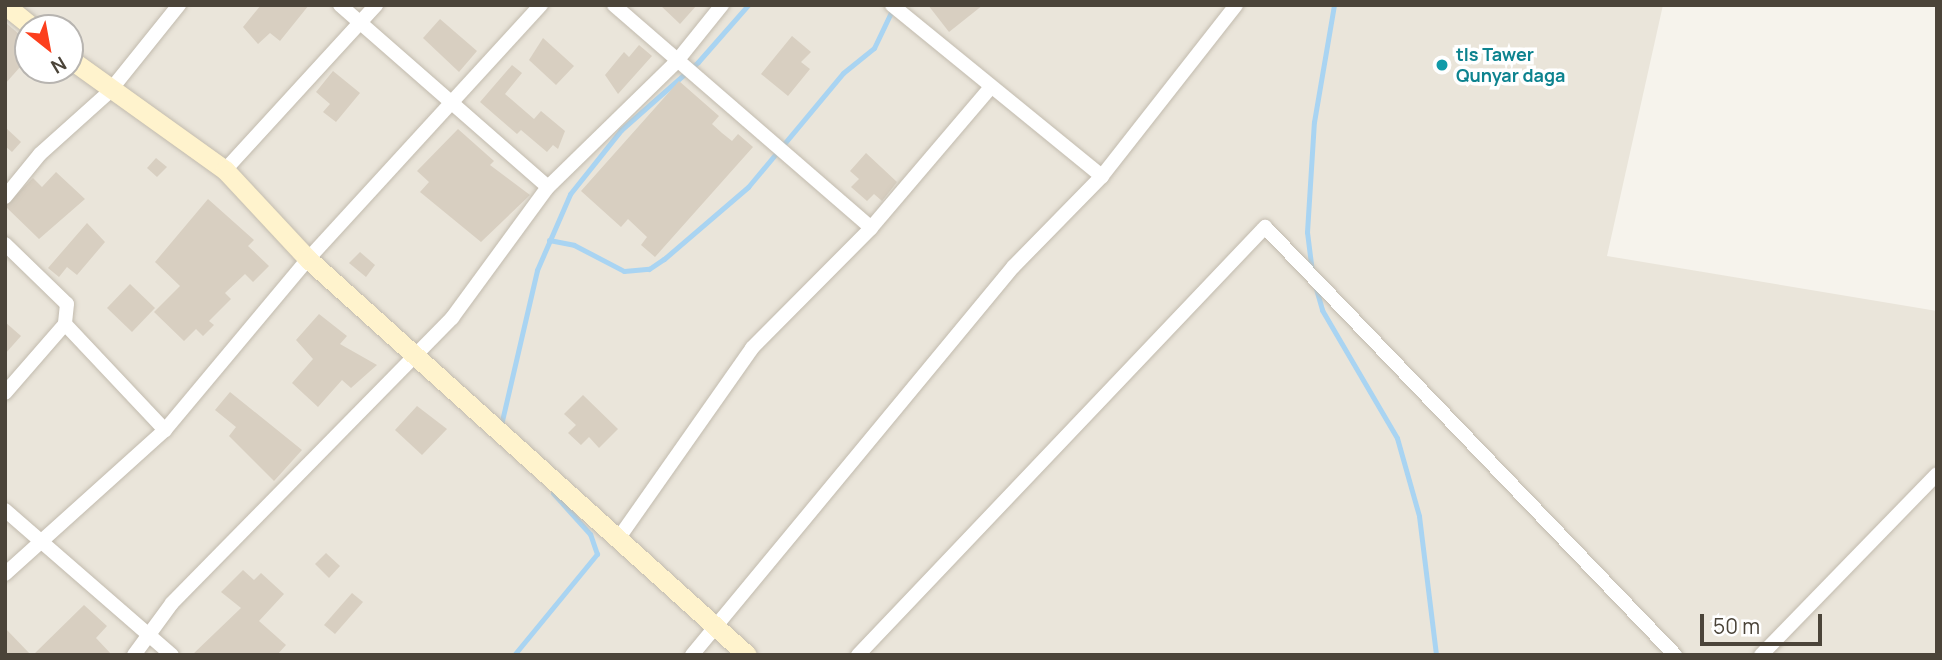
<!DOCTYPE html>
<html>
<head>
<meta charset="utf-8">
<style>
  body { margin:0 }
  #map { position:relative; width:1942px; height:660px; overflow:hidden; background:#f6f3ec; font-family:Manrope,sans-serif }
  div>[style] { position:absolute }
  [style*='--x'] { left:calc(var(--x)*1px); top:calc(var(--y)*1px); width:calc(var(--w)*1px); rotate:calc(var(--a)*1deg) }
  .residential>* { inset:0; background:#eae5da }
  .stream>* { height:5px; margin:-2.5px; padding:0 2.5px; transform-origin:2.5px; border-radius:2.5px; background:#a9d4f2 }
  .building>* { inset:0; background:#d8cfc1 }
  .roads { filter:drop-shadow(0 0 2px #c2bbae) drop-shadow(0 0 2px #c2bbae) }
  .street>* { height:14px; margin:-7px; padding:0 7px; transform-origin:7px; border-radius:7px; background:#fff }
  .secondary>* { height:19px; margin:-9.5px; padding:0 9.5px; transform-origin:9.5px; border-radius:9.5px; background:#fff3cd }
  .dots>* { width:19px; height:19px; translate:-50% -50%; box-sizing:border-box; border:4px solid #fff; border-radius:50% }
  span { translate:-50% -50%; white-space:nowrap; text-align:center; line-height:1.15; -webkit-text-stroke:7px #fff; paint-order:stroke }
  .culture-label { font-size:18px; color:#0d838f; font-weight:700 }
  .left { translate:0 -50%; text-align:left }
  .frame { position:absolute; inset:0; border:7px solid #4b4439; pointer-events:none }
  .north { position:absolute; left:14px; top:14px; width:70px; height:70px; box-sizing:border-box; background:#fff; border:2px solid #b7b4b0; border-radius:50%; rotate:149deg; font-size:19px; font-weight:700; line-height:28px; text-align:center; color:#4b4439 }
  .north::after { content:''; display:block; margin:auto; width:24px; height:32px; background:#fc3f1d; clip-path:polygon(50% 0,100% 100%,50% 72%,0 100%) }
  .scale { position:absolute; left:1700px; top:614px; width:122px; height:32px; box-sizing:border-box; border:4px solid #4b4439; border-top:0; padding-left:9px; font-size:21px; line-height:24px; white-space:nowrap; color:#4b4439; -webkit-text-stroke:5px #fff; paint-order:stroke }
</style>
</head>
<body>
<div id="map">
  <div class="residential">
    <div style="clip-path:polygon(evenodd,5px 5px,1663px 5px,1607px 256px,1937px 311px,1937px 655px,5px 655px,5px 5px,28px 28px,70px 28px,70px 70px,28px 70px,28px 28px)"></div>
  </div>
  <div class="stream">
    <div style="--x:549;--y:240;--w:25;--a:11"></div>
    <div style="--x:574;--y:245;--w:56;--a:27.5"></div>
    <div style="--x:624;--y:271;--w:25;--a:-5"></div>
    <div style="--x:649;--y:269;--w:18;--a:-34"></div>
    <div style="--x:664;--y:259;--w:111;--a:-40.6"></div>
    <div style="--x:748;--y:187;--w:148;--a:-50.2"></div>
    <div style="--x:843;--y:73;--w:40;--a:-39"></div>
    <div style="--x:874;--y:48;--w:47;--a:-64.5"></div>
    <div style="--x:1312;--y:272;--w:40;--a:-97.1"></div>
    <div style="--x:1307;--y:232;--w:110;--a:-86.4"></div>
    <div style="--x:1314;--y:122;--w:119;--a:-80.3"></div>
    <div style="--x:1315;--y:285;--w:26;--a:74"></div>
    <div style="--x:1322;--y:310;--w:148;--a:59.6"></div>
    <div style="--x:1397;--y:438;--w:81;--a:74.2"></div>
    <div style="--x:1419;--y:516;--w:140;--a:83"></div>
    <div style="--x:501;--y:425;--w:159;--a:-76.9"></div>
    <div style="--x:537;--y:270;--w:83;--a:-66.5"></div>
    <div style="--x:570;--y:194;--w:82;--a:-51.4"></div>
    <div style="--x:621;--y:130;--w:103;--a:-41.4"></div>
    <div style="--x:698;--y:62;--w:76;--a:-48.7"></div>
    <div style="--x:514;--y:655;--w:131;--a:-50.6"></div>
    <div style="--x:597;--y:554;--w:21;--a:-109"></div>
    <div style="--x:590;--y:534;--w:55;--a:-132.1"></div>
  </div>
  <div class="building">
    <div style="clip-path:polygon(261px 5px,309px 5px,280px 41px,270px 33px,258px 44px,243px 27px)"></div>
    <div style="clip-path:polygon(660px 5px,697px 5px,680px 24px)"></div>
    <div style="clip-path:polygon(928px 5px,983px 5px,949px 32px)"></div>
    <div style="clip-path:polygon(440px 19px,477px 51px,459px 72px,423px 38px)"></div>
    <div style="clip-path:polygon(5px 22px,28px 42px,28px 58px,5px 84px)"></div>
    <div style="clip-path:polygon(792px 36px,811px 52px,801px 62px,810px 69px,788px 96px,761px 74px)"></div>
    <div style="clip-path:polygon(543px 38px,574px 66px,556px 85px,529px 60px)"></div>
    <div style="clip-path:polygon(639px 45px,652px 56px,618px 94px,605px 75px,624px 52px,629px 57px)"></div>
    <div style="clip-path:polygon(512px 65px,522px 73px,505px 94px,534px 119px,541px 111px,565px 131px,558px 149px,553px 145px,547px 152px,521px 130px,517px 134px,480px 102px)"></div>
    <div style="clip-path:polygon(333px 71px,360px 93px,336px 122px,323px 112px,330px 104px,316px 92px)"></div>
    <div style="clip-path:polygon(679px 81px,719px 116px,712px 124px,722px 133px,732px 141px,738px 134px,753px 147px,655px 257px,641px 245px,647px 237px,628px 219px,621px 227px,581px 191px)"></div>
    <div style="clip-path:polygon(5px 127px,21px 142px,12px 152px,5px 146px)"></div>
    <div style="clip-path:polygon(458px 129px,494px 161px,490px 165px,530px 195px,481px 242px,420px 192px,429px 182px,417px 171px)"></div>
    <div style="clip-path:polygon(866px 153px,897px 182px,882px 201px,874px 194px,867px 201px,851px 187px,859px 179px,850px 171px)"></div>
    <div style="clip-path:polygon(156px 158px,167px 167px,157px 177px,147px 168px)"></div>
    <div style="clip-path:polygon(56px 172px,85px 199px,39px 239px,5px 206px,33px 178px,42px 187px)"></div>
    <div style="clip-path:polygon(208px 199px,254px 240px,248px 246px,269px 266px,253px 282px,245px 274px,225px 293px,231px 299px,209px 321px,214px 325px,203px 336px,196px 329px,184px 341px,154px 312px,180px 286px,155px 262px)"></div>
    <div style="clip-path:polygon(87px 223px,105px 242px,77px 275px,67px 267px,59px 277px,48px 268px)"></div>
    <div style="clip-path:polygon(360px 252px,375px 265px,366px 277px,349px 263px)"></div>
    <div style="clip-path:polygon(130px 284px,155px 308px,132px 332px,107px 308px)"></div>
    <div style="clip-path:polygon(319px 314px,347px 336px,340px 344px,377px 365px,351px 388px,342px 380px,318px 407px,292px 383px,313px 359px,296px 340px)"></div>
    <div style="clip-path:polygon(5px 322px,21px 336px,5px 354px)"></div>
    <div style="clip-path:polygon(230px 392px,302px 450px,274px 481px,229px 436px,236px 427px,215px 410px)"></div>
    <div style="clip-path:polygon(583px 395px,618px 429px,599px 448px,589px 437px,581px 445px,568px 433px,576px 425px,564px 414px)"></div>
    <div style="clip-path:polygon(417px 406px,447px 429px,422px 455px,395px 430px)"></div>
    <div style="clip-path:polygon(326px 553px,340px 566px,329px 578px,315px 564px)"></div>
    <div style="clip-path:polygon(243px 570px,254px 580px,261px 573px,284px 594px,259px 621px,286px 645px,277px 655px,192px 655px,241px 608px,221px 592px)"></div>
    <div style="clip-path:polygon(352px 593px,363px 602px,335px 634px,324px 625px)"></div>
    <div style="clip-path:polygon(84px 605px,107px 626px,96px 638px,112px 655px,33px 655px)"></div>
    <div style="clip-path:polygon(5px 628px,31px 655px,5px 655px)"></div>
  </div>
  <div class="roads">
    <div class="street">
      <div style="--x:340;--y:5;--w:276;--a:41.2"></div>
      <div style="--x:614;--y:5;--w:340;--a:40.9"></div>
      <div style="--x:892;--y:5;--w:271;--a:39.2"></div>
      <div style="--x:225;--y:170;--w:224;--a:-47.5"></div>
      <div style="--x:5;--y:197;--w:55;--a:-50.9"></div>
      <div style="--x:40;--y:154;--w:93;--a:-41.9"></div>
      <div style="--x:109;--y:92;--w:112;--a:-51.2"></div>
      <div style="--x:5;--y:244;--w:86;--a:44.1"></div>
      <div style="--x:67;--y:304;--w:20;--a:96"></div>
      <div style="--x:65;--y:324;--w:91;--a:131"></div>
      <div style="--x:65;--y:324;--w:146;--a:46.7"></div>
      <div style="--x:165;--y:430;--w:223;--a:-50.1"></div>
      <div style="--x:308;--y:259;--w:345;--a:-47.5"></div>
      <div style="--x:5;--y:510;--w:221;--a:41"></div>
      <div style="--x:618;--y:539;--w:233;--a:-54.9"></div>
      <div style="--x:752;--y:348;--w:169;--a:-45.2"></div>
      <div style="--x:871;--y:228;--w:185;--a:-49.6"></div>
      <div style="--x:5;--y:574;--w:215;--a:-42"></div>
      <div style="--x:134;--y:655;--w:64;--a:-53.8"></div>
      <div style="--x:172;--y:603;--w:400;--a:-45.5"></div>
      <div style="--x:452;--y:318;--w:162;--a:-53.8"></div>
      <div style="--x:548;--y:187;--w:180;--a:-44.3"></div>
      <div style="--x:677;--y:61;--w:72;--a:-51.2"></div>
      <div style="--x:692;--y:655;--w:504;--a:-50.4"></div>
      <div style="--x:1013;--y:267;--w:127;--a:-45.6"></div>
      <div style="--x:1102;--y:176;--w:217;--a:-51.9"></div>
      <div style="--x:858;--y:655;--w:591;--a:-46.44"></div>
      <div style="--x:1265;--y:227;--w:593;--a:46.23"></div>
      <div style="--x:1761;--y:655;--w:252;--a:-45.8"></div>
    </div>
    <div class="secondary">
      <div style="--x:5;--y:5;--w:36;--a:39"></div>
      <div style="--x:70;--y:59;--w:191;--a:35.6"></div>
      <div style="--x:225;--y:170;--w:122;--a:47"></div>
      <div style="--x:308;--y:259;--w:591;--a:42.05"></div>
    </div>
  </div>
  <div class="dots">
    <div style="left:1442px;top:65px;background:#0f9aa8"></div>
  </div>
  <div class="culture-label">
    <span class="left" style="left:1456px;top:65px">tls Tawer<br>Qunyar daga</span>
  </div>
  <div class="frame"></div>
  <div class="north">N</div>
  <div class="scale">50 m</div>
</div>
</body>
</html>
